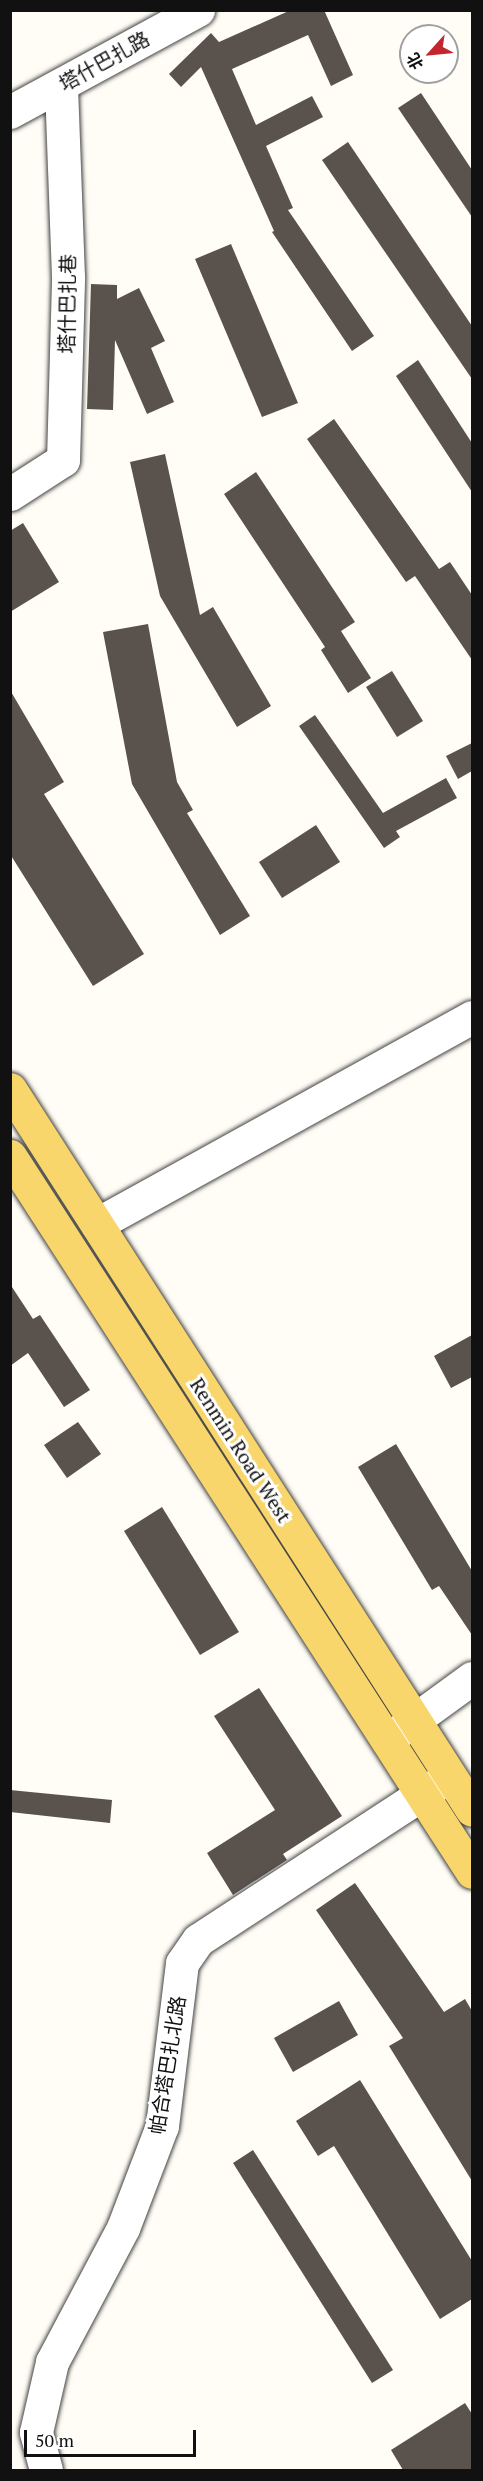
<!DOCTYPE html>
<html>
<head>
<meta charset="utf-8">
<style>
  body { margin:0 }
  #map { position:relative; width:483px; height:2481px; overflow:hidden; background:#fffdf5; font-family:"PT Serif","Noto Sans SC",serif }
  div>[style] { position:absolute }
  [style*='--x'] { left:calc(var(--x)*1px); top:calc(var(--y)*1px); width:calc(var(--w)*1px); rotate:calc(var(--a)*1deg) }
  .building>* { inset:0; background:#5a524d }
  .roads { filter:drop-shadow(0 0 2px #444) drop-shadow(0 0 2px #444) }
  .minor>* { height:33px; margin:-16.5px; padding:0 16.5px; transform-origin:16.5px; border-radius:16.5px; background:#fff }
  .major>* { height:33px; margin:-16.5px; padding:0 16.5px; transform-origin:16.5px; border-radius:16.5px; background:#f9d66b }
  span { translate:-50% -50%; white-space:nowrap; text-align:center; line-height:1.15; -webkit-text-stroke:6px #fff; paint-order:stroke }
  .street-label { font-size:20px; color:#111 }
  .frame { position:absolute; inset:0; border:12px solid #111; pointer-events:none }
  .north { position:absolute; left:399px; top:24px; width:60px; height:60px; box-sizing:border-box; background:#fff; border:2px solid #a0a0a0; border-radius:50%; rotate:243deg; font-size:16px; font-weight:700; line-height:24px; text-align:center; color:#111 }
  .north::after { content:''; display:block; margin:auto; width:21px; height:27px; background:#c4262e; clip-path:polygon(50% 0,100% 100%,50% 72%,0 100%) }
  .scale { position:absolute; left:24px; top:2430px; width:172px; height:27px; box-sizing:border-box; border:3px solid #111; border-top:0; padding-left:8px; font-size:18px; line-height:21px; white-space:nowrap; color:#111; -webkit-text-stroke:4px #fff; paint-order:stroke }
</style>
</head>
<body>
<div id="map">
  <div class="building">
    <div style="clip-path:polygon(291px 10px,324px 10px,353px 75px,331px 86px,308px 35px,232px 69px,256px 125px,312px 96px,323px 117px,266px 146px,293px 208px,288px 210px,374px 336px,352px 351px,272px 232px,274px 231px,201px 67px,181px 87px,169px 74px,211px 33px,219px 42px)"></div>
    <div style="clip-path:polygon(421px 93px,472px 170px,472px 217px,398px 108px)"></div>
    <div style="clip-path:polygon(348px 142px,472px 326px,472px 379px,322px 160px)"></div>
    <div style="clip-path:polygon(231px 244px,298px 403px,262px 417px,195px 259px)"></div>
    <div style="clip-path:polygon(91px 284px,117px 285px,117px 299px,139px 288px,165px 341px,151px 348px,174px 402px,147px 414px,115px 340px,113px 410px,87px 409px)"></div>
    <div style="clip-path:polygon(418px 360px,472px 443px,472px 492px,396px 376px)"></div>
    <div style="clip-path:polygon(334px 419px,439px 569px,450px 562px,472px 595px,472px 660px,415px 576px,406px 582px,307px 439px)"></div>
    <div style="clip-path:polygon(165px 454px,200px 615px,213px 607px,271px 706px,237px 727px,160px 596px,130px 462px)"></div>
    <div style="clip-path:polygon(256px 472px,355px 622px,341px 631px,371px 678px,348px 693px,321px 650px,325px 647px,224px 494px)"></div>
    <div style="clip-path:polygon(23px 523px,59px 582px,10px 612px,10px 531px)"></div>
    <div style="clip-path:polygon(148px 624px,177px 782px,193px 810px,187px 813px,250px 916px,220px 935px,132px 784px,103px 632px)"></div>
    <div style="clip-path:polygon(392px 671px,423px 721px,397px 737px,366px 687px)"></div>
    <div style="clip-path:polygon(10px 690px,64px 782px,44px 794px,144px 954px,93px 986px,10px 854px)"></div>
    <div style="clip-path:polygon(315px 715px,383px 813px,446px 778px,457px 798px,396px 831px,400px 837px,384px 848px,299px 726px)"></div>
    <div style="clip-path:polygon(472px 743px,472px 771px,458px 779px,446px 756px)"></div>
    <div style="clip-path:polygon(316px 825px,340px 862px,282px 898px,259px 862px)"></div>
    <div style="clip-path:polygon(10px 1284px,33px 1319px,40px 1315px,90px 1390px,64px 1407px,28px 1353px,10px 1366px)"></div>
    <div style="clip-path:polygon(472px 1335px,472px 1377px,451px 1388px,434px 1356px)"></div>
    <div style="clip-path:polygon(78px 1422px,101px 1454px,67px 1478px,44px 1445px)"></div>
    <div style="clip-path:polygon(396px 1444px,472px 1571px,472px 1635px,439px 1586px,432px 1590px,358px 1467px)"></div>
    <div style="clip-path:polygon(162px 1507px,239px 1632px,200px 1655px,124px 1531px)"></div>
    <div style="clip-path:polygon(259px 1688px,342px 1816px,283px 1854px,287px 1860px,233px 1895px,207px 1853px,275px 1810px,214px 1716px)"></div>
    <div style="clip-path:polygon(10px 1790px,112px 1800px,110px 1823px,10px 1812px)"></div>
    <div style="clip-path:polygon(355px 1883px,444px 2012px,465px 1999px,472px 2011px,472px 2181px,389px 2046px,403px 2038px,316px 1910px)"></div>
    <div style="clip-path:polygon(339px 2001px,358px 2035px,293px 2072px,274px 2038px)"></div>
    <div style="clip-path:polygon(360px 2080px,472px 2261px,472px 2299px,440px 2319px,334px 2146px,318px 2156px,296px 2121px)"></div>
    <div style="clip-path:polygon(253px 2150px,393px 2370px,372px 2383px,233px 2163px)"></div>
    <div style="clip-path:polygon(465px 2403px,472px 2414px,472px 2470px,403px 2470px,391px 2450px)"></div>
  </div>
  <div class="roads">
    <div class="minor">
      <div style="--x:10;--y:112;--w:214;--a:-28.5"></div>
      <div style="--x:10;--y:494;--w:63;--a:-32.7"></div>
      <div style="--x:63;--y:460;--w:183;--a:-88.4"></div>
      <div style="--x:68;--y:277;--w:192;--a:-92.1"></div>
      <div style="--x:97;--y:1224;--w:428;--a:-28.9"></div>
      <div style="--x:391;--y:1737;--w:100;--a:-36.1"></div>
      <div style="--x:46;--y:2470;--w:39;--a:-105"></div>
      <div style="--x:36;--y:2432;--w:72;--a:-77.1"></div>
      <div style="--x:52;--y:2362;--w:152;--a:-62.1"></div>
      <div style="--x:123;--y:2228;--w:109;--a:-69.1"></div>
      <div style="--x:162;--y:2126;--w:164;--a:-83"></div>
      <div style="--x:182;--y:1963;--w:28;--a:-55"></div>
      <div style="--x:198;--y:1940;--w:295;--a:-33.1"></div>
    </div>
    <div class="major">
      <div style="--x:10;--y:1089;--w:856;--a:57.35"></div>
      <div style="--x:10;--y:1156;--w:852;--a:57.17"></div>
    </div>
  </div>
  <div class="street-label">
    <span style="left:104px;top:61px;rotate:-29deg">塔什巴扎路</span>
    <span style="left:67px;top:304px;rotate:-89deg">塔什巴扎巷</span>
    <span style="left:241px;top:1450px;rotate:57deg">Renmin Road West</span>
    <span style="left:167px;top:2065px;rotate:-81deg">帕合塔巴扎北路</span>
  </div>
  <div class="frame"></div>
  <div class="north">北</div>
  <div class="scale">50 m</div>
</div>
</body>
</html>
